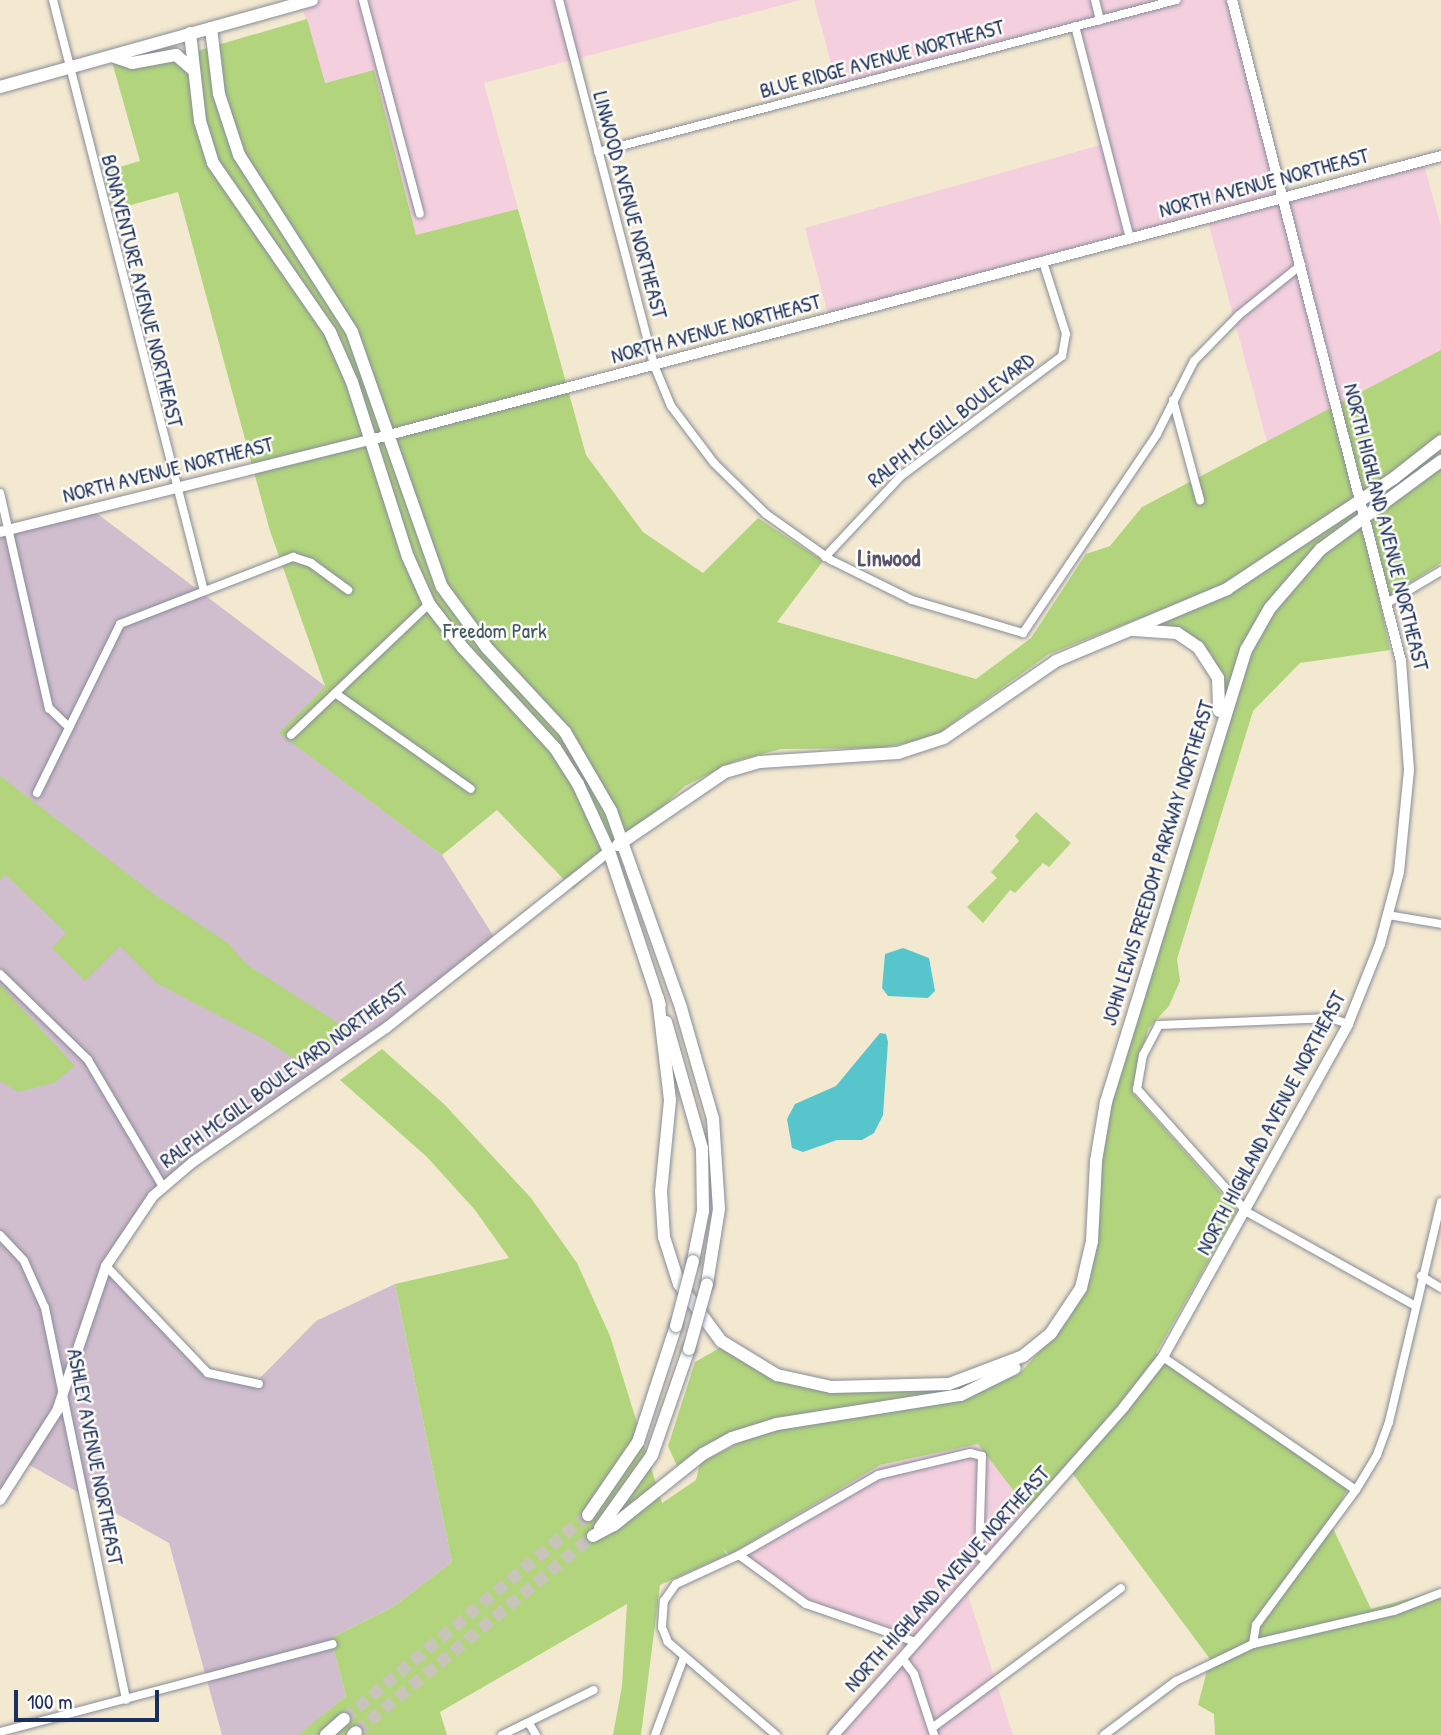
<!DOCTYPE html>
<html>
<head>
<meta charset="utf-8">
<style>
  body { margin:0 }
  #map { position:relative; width:1441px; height:1735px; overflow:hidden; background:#f3e9d1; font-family:"Patrick Hand",sans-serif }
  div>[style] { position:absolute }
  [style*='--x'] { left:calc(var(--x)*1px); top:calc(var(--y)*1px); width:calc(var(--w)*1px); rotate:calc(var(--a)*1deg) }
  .built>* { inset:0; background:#f4cfde }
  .industrial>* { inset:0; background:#d0bdce }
  .green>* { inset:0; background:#b1d47d }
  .water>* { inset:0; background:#57c5cc }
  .trunk-tunnel>* { height:12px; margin-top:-6px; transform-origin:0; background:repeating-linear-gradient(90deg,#c8c4ba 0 12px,transparent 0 18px) }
  .roads { filter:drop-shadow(0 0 2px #878c98) drop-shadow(0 0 2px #878c98) }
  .minor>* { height:8px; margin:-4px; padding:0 4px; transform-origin:4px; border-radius:4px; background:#fff }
  .secondary>* { height:10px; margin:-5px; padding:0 5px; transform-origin:5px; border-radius:5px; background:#fff }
  .trunk>* { height:12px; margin:-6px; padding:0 6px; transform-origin:6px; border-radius:6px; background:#fff }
  .bridges { filter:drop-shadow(0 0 2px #878c98) drop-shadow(0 0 2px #878c98) }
  .trunk-bridge>* { height:12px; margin:-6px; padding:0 6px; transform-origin:6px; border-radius:6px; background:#fff }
  span { translate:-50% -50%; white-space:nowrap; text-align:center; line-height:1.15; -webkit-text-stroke:5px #fdfcf7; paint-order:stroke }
  .street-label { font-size:21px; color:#1b2f5e }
  .park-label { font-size:21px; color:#405866 }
  .neighbourhood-label { font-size:23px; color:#5a536e; font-weight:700 }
  .scale { position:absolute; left:14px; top:1690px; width:145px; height:32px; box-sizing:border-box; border:4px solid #1b2f5e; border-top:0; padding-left:9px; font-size:21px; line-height:24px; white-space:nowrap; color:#1b2f5e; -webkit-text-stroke:5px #fdfcf7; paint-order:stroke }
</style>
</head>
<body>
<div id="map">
  <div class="built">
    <div style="clip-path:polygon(300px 0,801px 0,484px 83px,518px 209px,416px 235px,374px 70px,325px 83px)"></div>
    <div style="clip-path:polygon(814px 0,1233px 0,1289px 196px,1423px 161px,1441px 227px,1441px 350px,1267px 442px,1208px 221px,829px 318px,805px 228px,1104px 144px,1073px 29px,838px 89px)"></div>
    <div style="clip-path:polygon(978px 1444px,1028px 1510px,1023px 1533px,968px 1595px,1013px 1735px,825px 1735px,905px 1640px,801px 1604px,729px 1555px,880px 1465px)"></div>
  </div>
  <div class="industrial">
    <div style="clip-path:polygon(91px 509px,325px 686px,280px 733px,442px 855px,496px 940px,162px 1189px,107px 1266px,208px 1374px,254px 1384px,316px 1321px,395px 1284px,452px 1562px,393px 1607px,331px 1638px,346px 1696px,299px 1735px,222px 1735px,169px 1543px,24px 1462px,0 1492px,0 537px)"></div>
  </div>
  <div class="green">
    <div style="clip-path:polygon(307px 19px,325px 83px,374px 70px,416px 235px,518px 209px,586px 455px,643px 532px,703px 573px,758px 518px,823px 561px,777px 622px,976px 679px,1031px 638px,1086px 554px,1110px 546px,1142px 507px,1441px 350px,1441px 563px,1380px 602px,1390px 650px,1300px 663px,1253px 711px,1177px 959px,1180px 981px,1169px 1006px,1148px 1029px,1133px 1093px,1237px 1211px,1156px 1353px,1348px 1488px,1330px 1522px,1371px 1609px,1441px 1590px,1441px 1735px,1215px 1735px,1214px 1714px,1198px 1705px,1210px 1659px,1067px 1466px,1028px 1510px,978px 1444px,880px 1465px,729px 1555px,723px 1548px,727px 1555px,660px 1585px,641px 1735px,613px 1735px,622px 1686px,627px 1604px,440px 1712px,447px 1735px,298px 1735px,346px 1696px,331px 1638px,393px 1607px,452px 1562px,395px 1284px,509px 1258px,475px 1210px,427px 1157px,340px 1080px,382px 1049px,445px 1105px,531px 1198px,577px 1263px,610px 1336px,662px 1503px,696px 1480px,700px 1463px,758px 1433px,973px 1394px,1019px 1374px,1069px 1319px,1091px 1277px,1100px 1164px,1115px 1087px,1227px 715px,1211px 653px,1176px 628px,1141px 618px,1049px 654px,932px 738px,882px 748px,781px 749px,735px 761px,685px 786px,573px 889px,497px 810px,442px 855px,279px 733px,325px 686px,270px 531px,178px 192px,113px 210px,103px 172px,140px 161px,112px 62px,173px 58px)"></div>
    <div style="clip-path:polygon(0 776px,155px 895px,228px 943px,246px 964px,352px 1032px,303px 1065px,266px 1040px,158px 984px,120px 946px,85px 981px,52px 948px,66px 933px,6px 875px,0 880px)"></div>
    <div style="clip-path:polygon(1036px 812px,1071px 843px,1049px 867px,1043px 863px,1015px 893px,1010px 890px,983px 923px,967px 907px,997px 878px,991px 872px,1019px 841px,1015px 836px)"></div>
    <div style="clip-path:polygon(0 985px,75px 1066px,54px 1083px,18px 1092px,0 1081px)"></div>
    <div style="clip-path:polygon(723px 1346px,823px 1390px,988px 1375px,955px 1393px,747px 1427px,702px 1447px,677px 1466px,668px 1446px,695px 1362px)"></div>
  </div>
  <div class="water">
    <div style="clip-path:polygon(903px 948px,929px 958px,935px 991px,928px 998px,888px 996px,882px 988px,885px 954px)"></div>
    <div style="clip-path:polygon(880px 1033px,886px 1034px,888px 1042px,883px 1115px,874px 1133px,862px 1140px,837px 1140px,803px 1152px,792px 1148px,787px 1119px,795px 1104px,836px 1086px)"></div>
  </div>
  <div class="trunk-tunnel">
    <div style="--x:344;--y:1719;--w:318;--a:-39.9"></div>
    <div style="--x:356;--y:1732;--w:308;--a:-39.6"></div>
  </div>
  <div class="roads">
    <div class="minor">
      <div style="--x:53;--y:0;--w:610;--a:75.67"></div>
      <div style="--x:363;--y:0;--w:221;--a:75.1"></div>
      <div style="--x:559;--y:0;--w:377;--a:75.4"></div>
      <div style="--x:654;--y:365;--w:44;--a:67.5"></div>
      <div style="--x:671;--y:406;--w:71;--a:53"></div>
      <div style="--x:714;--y:463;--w:73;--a:44.4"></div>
      <div style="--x:766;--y:514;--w:80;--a:35.3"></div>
      <div style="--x:831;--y:560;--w:90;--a:26.3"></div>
      <div style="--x:912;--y:600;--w:116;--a:16.6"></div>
      <div style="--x:1023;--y:633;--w:240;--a:-56"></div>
      <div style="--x:1157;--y:434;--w:82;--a:-63.1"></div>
      <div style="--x:1194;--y:361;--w:64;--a:-45.6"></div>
      <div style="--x:1239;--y:315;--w:80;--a:-38.9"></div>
      <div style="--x:1095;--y:0;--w:21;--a:76"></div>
      <div style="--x:1075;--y:26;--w:220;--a:75.5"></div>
      <div style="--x:598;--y:152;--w:598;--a:-14.73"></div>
      <div style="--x:1173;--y:400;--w:104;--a:74.9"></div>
      <div style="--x:0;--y:493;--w:221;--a:77.2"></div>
      <div style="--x:49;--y:708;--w:28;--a:44"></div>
      <div style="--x:825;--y:557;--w:111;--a:-46.8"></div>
      <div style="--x:901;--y:476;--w:201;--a:-36.7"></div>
      <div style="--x:1062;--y:356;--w:22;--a:-80"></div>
      <div style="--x:1066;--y:334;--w:76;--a:-107.7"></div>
      <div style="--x:1389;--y:602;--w:61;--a:-30.8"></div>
      <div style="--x:335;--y:693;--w:166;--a:35.2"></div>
      <div style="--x:291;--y:735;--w:190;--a:-43.5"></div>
      <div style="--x:37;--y:793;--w:188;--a:-63.8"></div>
      <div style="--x:120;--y:624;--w:186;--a:-21.2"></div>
      <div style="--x:293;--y:557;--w:19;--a:18"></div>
      <div style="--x:311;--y:563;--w:46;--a:36.1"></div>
      <div style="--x:1388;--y:915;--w:54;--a:9.6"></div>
      <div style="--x:0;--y:974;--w:123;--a:44.3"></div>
      <div style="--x:88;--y:1060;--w:147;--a:59.4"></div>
      <div style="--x:1348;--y:1024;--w:18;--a:-161"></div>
      <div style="--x:1331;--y:1018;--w:172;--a:177.7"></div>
      <div style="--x:1159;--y:1025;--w:34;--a:118"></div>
      <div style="--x:1143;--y:1055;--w:35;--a:100"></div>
      <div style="--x:1137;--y:1089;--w:165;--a:48.2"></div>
      <div style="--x:1247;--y:1212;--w:191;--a:29.1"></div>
      <div style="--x:0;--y:1235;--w:35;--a:47"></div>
      <div style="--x:24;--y:1261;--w:51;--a:65.9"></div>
      <div style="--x:45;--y:1308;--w:400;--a:78.3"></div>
      <div style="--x:106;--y:1266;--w:148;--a:46.4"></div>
      <div style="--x:208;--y:1373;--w:52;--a:12.2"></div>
      <div style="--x:1421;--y:1276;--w:23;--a:31"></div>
      <div style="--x:1163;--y:1357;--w:234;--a:34.6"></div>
      <div style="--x:739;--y:1555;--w:83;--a:36.2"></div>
      <div style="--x:806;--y:1604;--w:116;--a:19.1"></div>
      <div style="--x:1253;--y:1644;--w:19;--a:-81"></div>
      <div style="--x:1256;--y:1625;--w:168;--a:-53.5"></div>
      <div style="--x:1356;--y:1490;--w:41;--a:-59"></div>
      <div style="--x:1377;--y:1455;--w:35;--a:-70"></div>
      <div style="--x:1389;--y:1422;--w:226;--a:-76.7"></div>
      <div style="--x:902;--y:1658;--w:20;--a:53"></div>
      <div style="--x:914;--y:1674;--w:64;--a:71.8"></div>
      <div style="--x:530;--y:1725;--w:12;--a:59"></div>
      <div style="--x:932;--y:1728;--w:235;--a:-36.5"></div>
      <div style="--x:0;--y:1732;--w:344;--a:-14.8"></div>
      <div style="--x:502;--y:1735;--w:102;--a:-26.1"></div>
      <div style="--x:655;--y:1735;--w:83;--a:-69.6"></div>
      <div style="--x:776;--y:1735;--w:143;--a:-139.3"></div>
      <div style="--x:668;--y:1642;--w:16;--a:-112"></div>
      <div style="--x:662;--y:1627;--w:26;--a:-86"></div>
      <div style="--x:664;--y:1601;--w:21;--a:-55"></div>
      <div style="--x:676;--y:1584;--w:69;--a:-24.7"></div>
      <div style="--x:739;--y:1555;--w:160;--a:-29.9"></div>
      <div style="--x:878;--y:1475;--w:95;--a:-13.4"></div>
      <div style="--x:970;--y:1453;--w:12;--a:14"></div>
      <div style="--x:982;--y:1456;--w:99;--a:91.7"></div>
      <div style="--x:979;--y:1555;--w:11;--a:41"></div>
      <div style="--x:1104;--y:1735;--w:90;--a:-36.9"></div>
      <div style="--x:1176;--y:1681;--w:85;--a:-25.7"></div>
      <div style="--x:1253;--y:1644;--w:145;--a:-13.2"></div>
      <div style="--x:1394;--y:1611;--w:50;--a:-21"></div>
    </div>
    <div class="secondary">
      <div style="--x:0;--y:532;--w:381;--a:-14"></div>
      <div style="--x:370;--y:440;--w:1108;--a:-14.85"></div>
      <div style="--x:0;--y:1500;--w:106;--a:-57.4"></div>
      <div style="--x:57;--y:1411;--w:153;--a:-71.3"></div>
      <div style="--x:106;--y:1266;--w:84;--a:-56.1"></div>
      <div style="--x:153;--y:1196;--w:52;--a:-40.4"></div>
      <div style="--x:193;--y:1162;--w:235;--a:-34.8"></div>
      <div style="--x:386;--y:1028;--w:285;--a:-38.4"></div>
      <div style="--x:834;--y:1735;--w:438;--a:-48.5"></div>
      <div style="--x:1124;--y:1407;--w:63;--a:-52"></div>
      <div style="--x:1163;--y:1357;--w:381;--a:-60.9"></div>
      <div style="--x:1348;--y:1024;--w:86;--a:-68.2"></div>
      <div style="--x:1380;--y:944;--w:74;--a:-75.2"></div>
      <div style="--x:1399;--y:872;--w:102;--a:-84.4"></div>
      <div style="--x:1409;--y:770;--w:109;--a:-94.2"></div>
      <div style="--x:1401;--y:661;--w:682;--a:-104.34"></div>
    </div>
    <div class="trunk">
      <div style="--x:211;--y:28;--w:66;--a:83.1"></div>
      <div style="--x:219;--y:94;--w:64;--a:71.8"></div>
      <div style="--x:239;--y:155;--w:210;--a:57.4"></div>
      <div style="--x:352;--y:332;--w:270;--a:70.6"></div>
      <div style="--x:442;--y:587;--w:76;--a:53.6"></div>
      <div style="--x:487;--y:648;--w:115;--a:47.1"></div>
      <div style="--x:565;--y:732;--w:91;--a:59.8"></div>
      <div style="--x:611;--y:811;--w:209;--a:70.4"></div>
      <div style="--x:681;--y:1008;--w:116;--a:73.9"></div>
      <div style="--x:713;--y:1119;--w:90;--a:86.2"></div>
      <div style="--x:719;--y:1209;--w:76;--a:99.1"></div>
      <div style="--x:190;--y:33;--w:89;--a:83.5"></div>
      <div style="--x:200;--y:121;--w:44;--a:72.8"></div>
      <div style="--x:213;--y:163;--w:206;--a:55.3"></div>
      <div style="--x:330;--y:332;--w:55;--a:66.3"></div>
      <div style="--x:352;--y:382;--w:184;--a:72.3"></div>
      <div style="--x:408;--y:557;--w:51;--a:65.9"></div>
      <div style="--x:429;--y:604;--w:56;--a:52.3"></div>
      <div style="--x:463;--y:648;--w:136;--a:47.4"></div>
      <div style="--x:555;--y:748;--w:43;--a:57.4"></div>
      <div style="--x:578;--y:784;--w:74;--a:65.2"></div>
      <div style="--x:609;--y:851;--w:162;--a:71.7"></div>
      <div style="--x:112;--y:56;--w:21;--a:19"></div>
      <div style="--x:132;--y:63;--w:45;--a:-10.3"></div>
      <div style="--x:176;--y:55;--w:23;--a:41"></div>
      <div style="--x:0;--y:87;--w:324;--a:-15.6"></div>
      <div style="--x:1134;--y:630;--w:43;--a:4"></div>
      <div style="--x:1177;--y:633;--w:25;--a:34"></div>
      <div style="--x:1198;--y:647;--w:37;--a:57"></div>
      <div style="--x:1218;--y:678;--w:33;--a:88"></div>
      <div style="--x:618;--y:845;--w:130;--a:-34.3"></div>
      <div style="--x:725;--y:772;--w:36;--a:-16"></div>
      <div style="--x:760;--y:762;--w:138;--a:-3.7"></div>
      <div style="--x:898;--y:753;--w:48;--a:-18.1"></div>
      <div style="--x:944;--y:738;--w:136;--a:-34.5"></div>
      <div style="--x:1056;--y:661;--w:186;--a:-22.8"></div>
      <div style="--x:1227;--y:589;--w:201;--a:-33.6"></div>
      <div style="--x:1394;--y:478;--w:60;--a:-38.2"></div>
      <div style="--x:658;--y:998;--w:103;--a:83.3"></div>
      <div style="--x:670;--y:1100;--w:91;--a:95.6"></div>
      <div style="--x:661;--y:1191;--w:46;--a:86.3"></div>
      <div style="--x:664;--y:1237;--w:49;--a:72.3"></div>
      <div style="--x:679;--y:1284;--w:71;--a:53.6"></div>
      <div style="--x:721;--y:1341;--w:66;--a:31.3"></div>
      <div style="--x:777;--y:1375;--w:55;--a:12.5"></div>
      <div style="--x:831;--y:1387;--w:118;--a:-1.5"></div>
      <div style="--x:949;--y:1384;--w:79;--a:-20.7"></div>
      <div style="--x:1023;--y:1356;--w:36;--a:-39"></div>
      <div style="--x:1051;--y:1333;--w:54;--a:-56.3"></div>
      <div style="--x:1081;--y:1288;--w:48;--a:-76.8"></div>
      <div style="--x:1092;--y:1241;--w:80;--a:-87.1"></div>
      <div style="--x:1096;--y:1161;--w:60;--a:-80.4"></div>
      <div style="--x:1106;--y:1102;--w:473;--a:-72.8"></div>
      <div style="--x:1246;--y:650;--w:48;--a:-60.3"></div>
      <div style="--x:1270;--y:608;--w:78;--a:-49.2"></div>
      <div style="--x:1321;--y:549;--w:149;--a:-36.3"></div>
      <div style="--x:666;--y:1022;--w:131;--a:74.1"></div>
      <div style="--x:702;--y:1148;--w:63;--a:89.1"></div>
      <div style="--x:703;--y:1211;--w:51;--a:101.3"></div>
      <div style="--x:588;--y:1515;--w:88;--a:-55.6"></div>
      <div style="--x:638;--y:1442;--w:122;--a:-71.9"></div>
      <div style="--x:600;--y:1528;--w:90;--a:-54.5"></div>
      <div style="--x:652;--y:1455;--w:112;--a:-70.8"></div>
      <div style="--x:593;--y:1536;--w:24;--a:-28"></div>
      <div style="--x:614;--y:1525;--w:114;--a:-38.6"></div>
      <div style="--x:703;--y:1454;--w:33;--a:-29"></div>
      <div style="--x:732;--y:1438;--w:47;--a:-17.3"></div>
      <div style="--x:777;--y:1424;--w:186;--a:-9"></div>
      <div style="--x:961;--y:1395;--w:60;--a:-26.6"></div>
      <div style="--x:326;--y:1735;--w:24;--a:-42"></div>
      <div style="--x:353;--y:1735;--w:4;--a:-45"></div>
    </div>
  </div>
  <div class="bridges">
    <div class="trunk-bridge">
      <div style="--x:676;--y:1326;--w:67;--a:-75.3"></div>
      <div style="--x:689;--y:1349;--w:67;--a:-74.5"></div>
    </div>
  </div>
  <div class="street-label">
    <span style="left:882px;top:59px;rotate:-15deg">BLUE RIDGE AVENUE NORTHEAST</span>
    <span style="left:1264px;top:183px;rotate:-15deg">NORTH AVENUE NORTHEAST</span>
    <span style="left:630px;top:205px;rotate:75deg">LINWOOD AVENUE NORTHEAST</span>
    <span style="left:142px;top:291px;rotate:76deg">BONAVENTURE AVENUE NORTHEAST</span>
    <span style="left:716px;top:329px;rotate:-15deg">NORTH AVENUE NORTHEAST</span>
    <span style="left:951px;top:420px;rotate:-38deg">RALPH MCGILL BOULEVARD</span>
    <span style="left:168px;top:470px;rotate:-14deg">NORTH AVENUE NORTHEAST</span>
    <span style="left:1386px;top:527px;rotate:76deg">NORTH HIGHLAND AVENUE NORTHEAST</span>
    <span style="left:1158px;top:863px;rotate:-73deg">JOHN LEWIS FREEDOM PARKWAY NORTHEAST</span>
    <span style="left:284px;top:1075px;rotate:-36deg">RALPH MCGILL BOULEVARD NORTHEAST</span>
    <span style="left:1271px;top:1123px;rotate:-62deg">NORTH HIGHLAND AVENUE NORTHEAST</span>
    <span style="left:95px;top:1457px;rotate:79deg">ASHLEY AVENUE NORTHEAST</span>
    <span style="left:947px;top:1579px;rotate:-48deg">NORTH HIGHLAND AVENUE NORTHEAST</span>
  </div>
  <div class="park-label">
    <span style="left:495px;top:631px">Freedom Park</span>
  </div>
  <div class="neighbourhood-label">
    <span style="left:889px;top:558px">Linwood</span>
  </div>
  <div class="scale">100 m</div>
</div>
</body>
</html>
